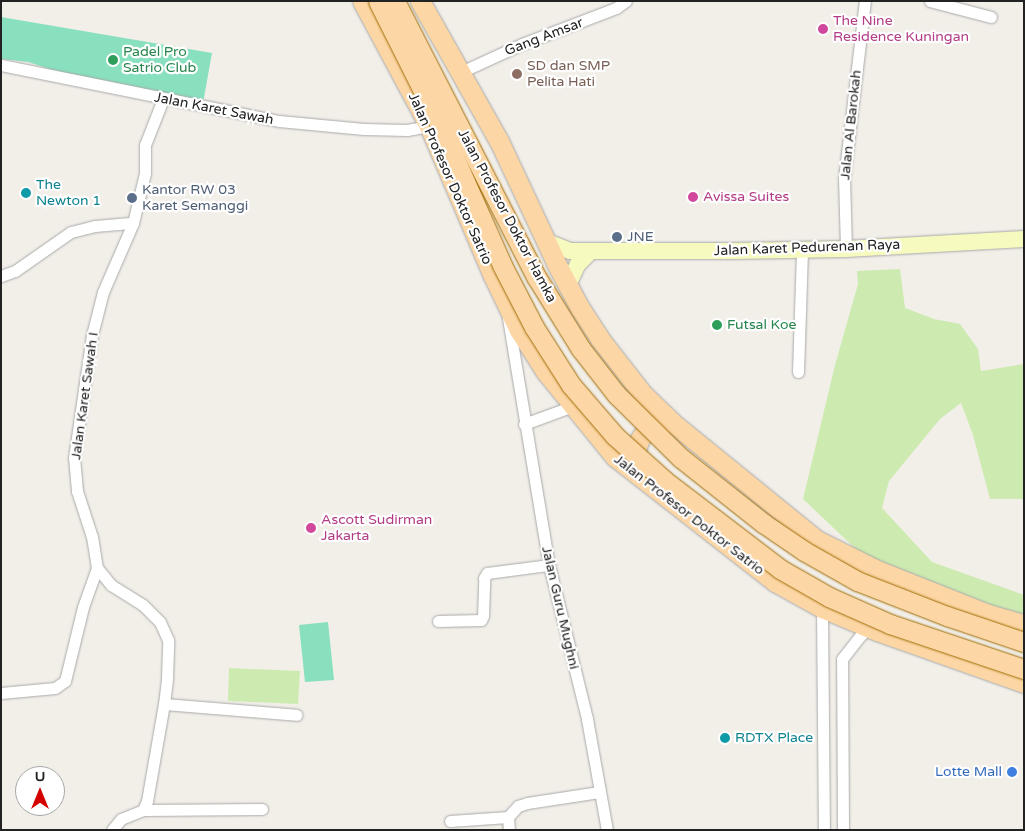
<!DOCTYPE html>
<html>
<head>
<meta charset="utf-8">
<style>
  body { margin:0 }
  #map { position:relative; width:1025px; height:831px; overflow:hidden; background:#f2efe9; font-family:"Varela Round",sans-serif }
  div>[style] { position:absolute }
  [style*='--x'] { left:calc(var(--x)*1px); top:calc(var(--y)*1px); width:calc(var(--w)*1px); rotate:calc(var(--a)*1deg) }
  .grass>* { inset:0; background:#cdebb0 }
  .pitch>* { inset:0; background:#88e0be }
  .roads { filter:drop-shadow(0 0 1px #a9a9a9) drop-shadow(0 0 1px #a9a9a9) }
  .street>* { height:11px; margin:-5.5px; padding:0 5.5px; transform-origin:5.5px; border-radius:5.5px; background:#fff }
  .secondary>* { height:16px; margin:-8px; padding:0 8px; transform-origin:8px; border-radius:8px; background:#f7fabf }
  .primary>* { height:19px; margin:-9.5px; padding:0 9.5px; transform-origin:9.5px; border-radius:9.5px; background:#fcd6a4 }
  .bridges { filter:drop-shadow(0 0 1px #a06b00) drop-shadow(0 0 1px #a06b00) }
  .primary-bridge>* { height:19px; margin:-9.5px; padding:0 9.5px; transform-origin:9.5px; border-radius:9.5px; background:#fcd6a4 }
  .dots>* { width:14px; height:14px; translate:-50% -50%; box-sizing:border-box; border:2px solid #fff; border-radius:50% }
  span { translate:-50% -50%; white-space:nowrap; text-align:center; line-height:1.15; -webkit-text-stroke:4.5px #fff; paint-order:stroke }
  .hotel-label { font-size:14px; color:#b23c85 }
  .left { translate:0 -50%; text-align:left }
  .street-label { font-size:14px; color:#222 }
  .leisure-label { font-size:14px; color:#27864d }
  .education-label { font-size:14px; color:#785e54 }
  .culture-label { font-size:14px; color:#0d838f }
  .service-label { font-size:14px; color:#4e5e75 }
  .shop-label { font-size:14px; color:#366cbe }
  .right { translate:-100% -50%; text-align:right }
  .frame { position:absolute; inset:0; border:2px solid #222; pointer-events:none }
  .north { position:absolute; left:15px; top:766px; width:50px; height:50px; box-sizing:border-box; background:#fff; border:1px solid #a7a7a7; border-radius:50%; rotate:0deg; font-size:14px; font-weight:700; line-height:20px; text-align:center; color:#222 }
  .north::after { content:''; display:block; margin:auto; width:18px; height:22px; background:#d40000; clip-path:polygon(50% 0,100% 100%,50% 72%,0 100%) }
</style>
</head>
<body>
<div id="map">
  <div class="grass">
    <div style="clip-path:polygon(900px 269px,905px 308px,934px 319px,960px 324px,978px 349px,981px 371px,1024px 364px,1024px 499px,990px 499px,973px 435px,961px 403px,940px 419px,889px 481px,882px 508px,932px 562px,1024px 595px,1024px 620px,879px 571px,803px 499px,835px 365px,858px 284px,857px 271px)"></div>
    <div style="clip-path:polygon(229px 668px,300px 671px,298px 704px,228px 701px)"></div>
  </div>
  <div class="pitch">
    <div style="clip-path:polygon(1px 17px,212px 53px,203px 103px,62px 73px,28px 62px,1px 59px)"></div>
    <div style="clip-path:polygon(328px 622px,334px 680px,305px 682px,299px 625px)"></div>
  </div>
  <div class="roads">
    <div class="street">
      <div style="--x:930;--y:1;--w:63;--a:14.7"></div>
      <div style="--x:1;--y:65;--w:284;--a:11.4"></div>
      <div style="--x:279;--y:121;--w:85;--a:5.4"></div>
      <div style="--x:364;--y:129;--w:43;--a:1.3"></div>
      <div style="--x:407;--y:130;--w:22;--a:-10"></div>
      <div style="--x:461;--y:72;--w:67;--a:-24.7"></div>
      <div style="--x:522;--y:44;--w:101;--a:-21"></div>
      <div style="--x:616;--y:8;--w:12;--a:-35"></div>
      <div style="--x:846;--y:249;--w:70;--a:-91.6"></div>
      <div style="--x:844;--y:179;--w:179;--a:-83.3"></div>
      <div style="--x:1;--y:276;--w:15;--a:-20"></div>
      <div style="--x:15;--y:271;--w:68;--a:-34.9"></div>
      <div style="--x:71;--y:232;--w:25;--a:-14"></div>
      <div style="--x:95;--y:226;--w:38;--a:-5"></div>
      <div style="--x:508;--y:318;--w:250;--a:80.6"></div>
      <div style="--x:549;--y:565;--w:159;--a:76.1"></div>
      <div style="--x:587;--y:719;--w:113;--a:79.8"></div>
      <div style="--x:798;--y:372;--w:122;--a:-88.1"></div>
      <div style="--x:524;--y:424;--w:52;--a:-20.2"></div>
      <div style="--x:822;--y:608;--w:222;--a:89.5"></div>
      <div style="--x:438;--y:621;--w:43;--a:-1.3"></div>
      <div style="--x:481;--y:620;--w:4;--a:-63"></div>
      <div style="--x:483;--y:616;--w:38;--a:-88"></div>
      <div style="--x:484;--y:578;--w:6;--a:-59"></div>
      <div style="--x:487;--y:573;--w:63;--a:-7.4"></div>
      <div style="--x:1;--y:693;--w:54;--a:-5.3"></div>
      <div style="--x:55;--y:688;--w:12;--a:-35"></div>
      <div style="--x:65;--y:681;--w:76;--a:-76.3"></div>
      <div style="--x:83;--y:607;--w:41;--a:-70.3"></div>
      <div style="--x:164;--y:704;--w:133;--a:4.7"></div>
      <div style="--x:143;--y:810;--w:119;--a:-0.5"></div>
      <div style="--x:508;--y:817;--w:13;--a:86"></div>
      <div style="--x:450;--y:821;--w:58;--a:-3.9"></div>
      <div style="--x:508;--y:817;--w:15;--a:-48"></div>
      <div style="--x:518;--y:806;--w:9;--a:-18"></div>
      <div style="--x:527;--y:803;--w:73;--a:-8.7"></div>
      <div style="--x:112;--y:830;--w:14;--a:-51"></div>
      <div style="--x:121;--y:819;--w:24;--a:-22"></div>
      <div style="--x:143;--y:810;--w:10;--a:-66"></div>
      <div style="--x:147;--y:801;--w:98;--a:-80.1"></div>
      <div style="--x:164;--y:704;--w:26;--a:-83"></div>
      <div style="--x:167;--y:678;--w:38;--a:-88"></div>
      <div style="--x:168;--y:640;--w:20;--a:-114"></div>
      <div style="--x:160;--y:622;--w:24;--a:-135"></div>
      <div style="--x:143;--y:605;--w:38;--a:-148"></div>
      <div style="--x:111;--y:585;--w:22;--a:-129"></div>
      <div style="--x:97;--y:568;--w:31;--a:-99"></div>
      <div style="--x:92;--y:537;--w:48;--a:-108.1"></div>
      <div style="--x:77;--y:491;--w:33;--a:-95"></div>
      <div style="--x:74;--y:458;--w:124;--a:-81.7"></div>
      <div style="--x:92;--y:335;--w:44;--a:-75.7"></div>
      <div style="--x:103;--y:292;--w:75;--a:-66.5"></div>
      <div style="--x:133;--y:223;--w:51;--a:-76.5"></div>
      <div style="--x:145;--y:173;--w:28;--a:-90"></div>
      <div style="--x:145;--y:145;--w:49;--a:-68.6"></div>
      <div style="--x:843;--y:830;--w:171;--a:-90.3"></div>
      <div style="--x:842;--y:659;--w:29;--a:-52"></div>
      <div style="--x:860;--y:636;--w:7;--a:-45"></div>
      <div style="--x:865;--y:631;--w:9;--a:0"></div>
    </div>
    <div class="secondary">
      <div style="--x:547;--y:242;--w:25;--a:21"></div>
      <div style="--x:570;--y:251;--w:162;--a:0"></div>
      <div style="--x:732;--y:251;--w:114;--a:-1"></div>
      <div style="--x:846;--y:249;--w:178;--a:-3.2"></div>
      <div style="--x:568;--y:285;--w:23;--a:-65"></div>
      <div style="--x:578;--y:264;--w:18;--a:-45"></div>
    </div>
    <div class="primary">
      <div style="--x:362;--y:1;--w:142;--a:61.8"></div>
      <div style="--x:429;--y:126;--w:163;--a:66.9"></div>
      <div style="--x:493;--y:276;--w:60;--a:64.3"></div>
      <div style="--x:519;--y:330;--w:49;--a:57.6"></div>
      <div style="--x:545;--y:371;--w:111;--a:50.9"></div>
      <div style="--x:615;--y:457;--w:203;--a:38"></div>
      <div style="--x:775;--y:582;--w:54;--a:29"></div>
      <div style="--x:822;--y:608;--w:60;--a:22.7"></div>
      <div style="--x:877;--y:631;--w:156;--a:19.5"></div>
      <div style="--x:420;--y:1;--w:161;--a:60.6"></div>
      <div style="--x:499;--y:141;--w:137;--a:64.9"></div>
      <div style="--x:557;--y:265;--w:49;--a:61.9"></div>
      <div style="--x:580;--y:308;--w:37;--a:57"></div>
      <div style="--x:600;--y:339;--w:68;--a:52.1"></div>
      <div style="--x:642;--y:393;--w:43;--a:44.1"></div>
      <div style="--x:673;--y:423;--w:186;--a:39.1"></div>
      <div style="--x:817;--y:540;--w:65;--a:26.6"></div>
      <div style="--x:875;--y:569;--w:122;--a:21.7"></div>
      <div style="--x:988;--y:614;--w:37;--a:16"></div>
      <div style="--x:636;--y:469;--w:23;--a:-88"></div>
      <div style="--x:637;--y:446;--w:10;--a:-66"></div>
      <div style="--x:641;--y:437;--w:9;--a:-49"></div>
      <div style="--x:647;--y:430;--w:14;--a:-30"></div>
      <div style="--x:659;--y:423;--w:7;--a:0"></div>
    </div>
  </div>
  <div class="bridges">
    <div class="primary-bridge">
      <div style="--x:378;--y:1;--w:139;--a:63.4"></div>
      <div style="--x:440;--y:125;--w:155;--a:66.1"></div>
      <div style="--x:503;--y:267;--w:68;--a:62.7"></div>
      <div style="--x:534;--y:327;--w:69;--a:57.5"></div>
      <div style="--x:571;--y:385;--w:67;--a:49.2"></div>
      <div style="--x:615;--y:436;--w:67;--a:42"></div>
      <div style="--x:665;--y:481;--w:145;--a:37.4"></div>
      <div style="--x:780;--y:569;--w:56;--a:29.7"></div>
      <div style="--x:829;--y:597;--w:67;--a:23.9"></div>
      <div style="--x:890;--y:624;--w:141;--a:18.6"></div>
      <div style="--x:395;--y:1;--w:311;--a:62.9"></div>
      <div style="--x:537;--y:278;--w:84;--a:58.2"></div>
      <div style="--x:581;--y:349;--w:57;--a:52.1"></div>
      <div style="--x:616;--y:394;--w:91;--a:44.6"></div>
      <div style="--x:681;--y:458;--w:105;--a:38.4"></div>
      <div style="--x:763;--y:523;--w:50;--a:34.3"></div>
      <div style="--x:804;--y:551;--w:61;--a:29.5"></div>
      <div style="--x:857;--y:581;--w:97;--a:21.3"></div>
      <div style="--x:947;--y:616;--w:81;--a:18.7"></div>
    </div>
  </div>
  <div class="dots">
    <div style="left:823px;top:29px;background:#d1479c"></div>
    <div style="left:113px;top:60px;background:#2e9e5b"></div>
    <div style="left:517px;top:74px;background:#8d6e63"></div>
    <div style="left:26px;top:193px;background:#0f9aa8"></div>
    <div style="left:693px;top:197px;background:#d1479c"></div>
    <div style="left:132px;top:198px;background:#5c6f8a"></div>
    <div style="left:617px;top:237px;background:#5c6f8a"></div>
    <div style="left:717px;top:325px;background:#2e9e5b"></div>
    <div style="left:311px;top:528px;background:#d1479c"></div>
    <div style="left:725px;top:738px;background:#0f9aa8"></div>
    <div style="left:1012px;top:772px;background:#3f7fe0"></div>
  </div>
  <div class="hotel-label">
    <span class="left" style="left:833px;top:29px">The Nine<br>Residence Kuningan</span>
    <span class="left" style="left:703px;top:197px">Avissa Suites</span>
    <span class="left" style="left:321px;top:528px">Ascott Sudirman<br>Jakarta</span>
  </div>
  <div class="street-label">
    <span style="left:544px;top:37px;rotate:-21deg">Gang Amsar</span>
    <span style="left:214px;top:109px;rotate:11deg">Jalan Karet Sawah</span>
    <span style="left:851px;top:125px;rotate:-84deg">Jalan Al Barokah</span>
    <span style="left:450px;top:179px;rotate:66deg">Jalan Profesor Doktor Satrio</span>
    <span style="left:507px;top:216px;rotate:62deg">Jalan Profesor Doktor Hamka</span>
    <span style="left:807px;top:248px;rotate:-2deg">Jalan Karet Pedurenan Raya</span>
    <span style="left:85px;top:396px;rotate:-82deg">Jalan Karet Sawah I</span>
    <span style="left:689px;top:515px;rotate:38deg">Jalan Profesor Doktor Satrio</span>
    <span style="left:560px;top:608px;rotate:77deg">Jalan Guru Mughni</span>
  </div>
  <div class="leisure-label">
    <span class="left" style="left:123px;top:60px">Padel Pro<br>Satrio Club</span>
    <span class="left" style="left:727px;top:325px">Futsal Koe</span>
  </div>
  <div class="education-label">
    <span class="left" style="left:527px;top:74px">SD dan SMP<br>Pelita Hati</span>
  </div>
  <div class="culture-label">
    <span class="left" style="left:36px;top:193px">The<br>Newton 1</span>
    <span class="left" style="left:735px;top:738px">RDTX Place</span>
  </div>
  <div class="service-label">
    <span class="left" style="left:142px;top:198px">Kantor RW 03<br>Karet Semanggi</span>
    <span class="left" style="left:627px;top:237px">JNE</span>
  </div>
  <div class="shop-label">
    <span class="right" style="left:1002px;top:772px">Lotte Mall</span>
  </div>
  <div class="frame"></div>
  <div class="north">U</div>
</div>
</body>
</html>
